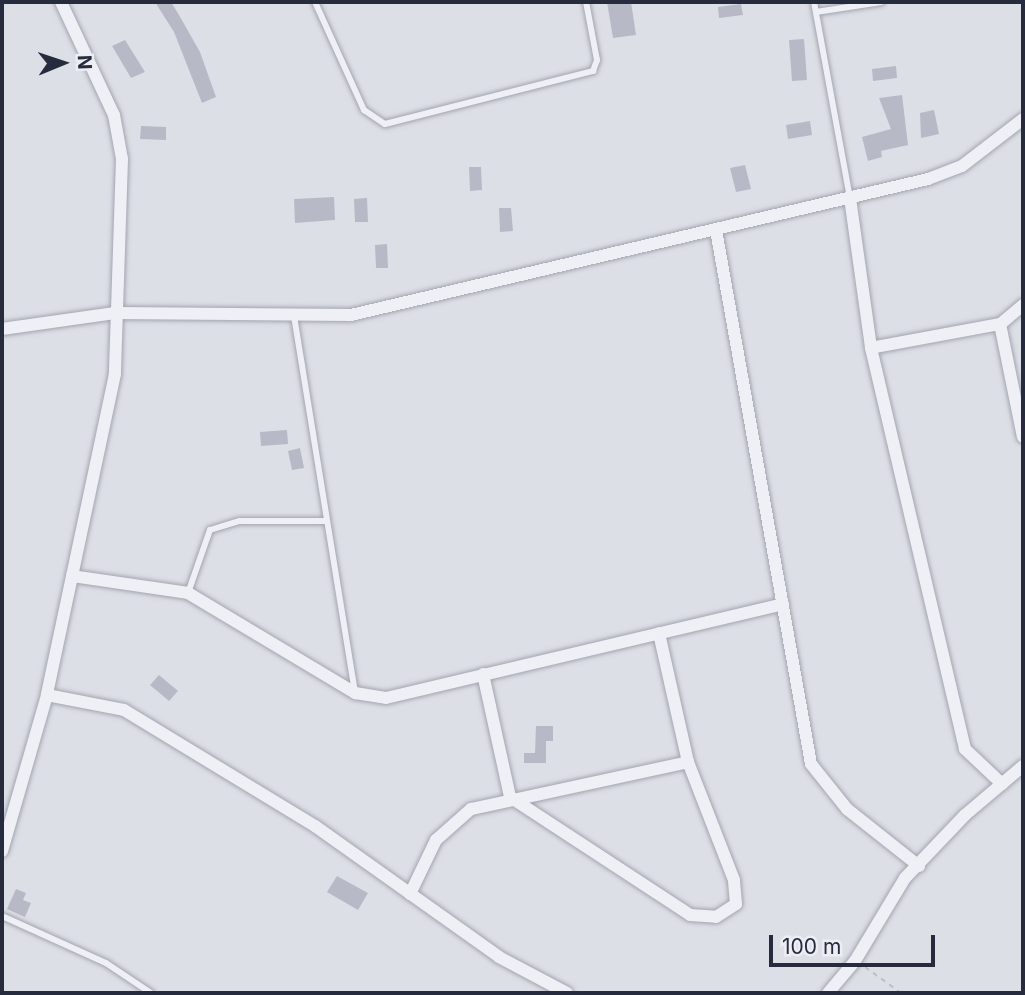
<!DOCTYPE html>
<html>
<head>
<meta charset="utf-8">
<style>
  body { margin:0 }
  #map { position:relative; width:1025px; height:995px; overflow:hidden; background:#dddfe6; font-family:Inter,sans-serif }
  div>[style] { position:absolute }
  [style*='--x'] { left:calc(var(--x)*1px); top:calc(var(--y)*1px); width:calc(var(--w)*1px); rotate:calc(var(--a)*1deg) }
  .building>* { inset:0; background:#b7bac6 }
  .path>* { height:2px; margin-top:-1px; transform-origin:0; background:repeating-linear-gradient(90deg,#bbbdc5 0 5px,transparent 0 10px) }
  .roads { filter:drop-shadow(0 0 2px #a2a5b0) drop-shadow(0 0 2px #a2a5b0) }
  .service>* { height:6px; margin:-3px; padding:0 3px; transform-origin:3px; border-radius:3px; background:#eff0f5 }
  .minor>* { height:12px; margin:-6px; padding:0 6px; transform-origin:6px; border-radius:6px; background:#eff0f5 }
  span { translate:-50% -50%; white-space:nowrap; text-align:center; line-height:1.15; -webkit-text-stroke:6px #eceef4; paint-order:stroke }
  .frame { position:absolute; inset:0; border:4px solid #262b3d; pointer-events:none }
  .north { position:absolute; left:28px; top:28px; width:70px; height:70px; -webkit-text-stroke:5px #eceef4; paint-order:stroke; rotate:88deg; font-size:19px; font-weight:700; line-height:28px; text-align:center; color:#262b3d }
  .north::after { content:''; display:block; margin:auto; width:24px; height:32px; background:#262b3d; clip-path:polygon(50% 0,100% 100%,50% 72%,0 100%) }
  .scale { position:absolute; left:769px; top:935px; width:166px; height:32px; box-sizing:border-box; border:4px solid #262b3d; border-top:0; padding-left:9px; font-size:21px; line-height:24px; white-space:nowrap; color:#262b3d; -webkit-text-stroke:5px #eceef4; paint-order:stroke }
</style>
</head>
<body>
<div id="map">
  <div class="building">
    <div style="clip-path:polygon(155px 2px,171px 2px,179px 15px,200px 52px,216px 97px,202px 103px,174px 32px)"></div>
    <div style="clip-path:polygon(607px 2px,631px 2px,636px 35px,613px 38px)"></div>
    <div style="clip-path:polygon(741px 4px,743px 15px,719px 18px,718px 7px)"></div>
    <div style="clip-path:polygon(804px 39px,807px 80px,792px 81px,789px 40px)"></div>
    <div style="clip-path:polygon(125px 40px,145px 72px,131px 78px,112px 46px)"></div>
    <div style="clip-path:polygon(896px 66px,897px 78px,873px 81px,872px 69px)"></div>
    <div style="clip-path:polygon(902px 95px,908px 145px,881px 151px,882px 157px,868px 161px,862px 137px,891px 129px,879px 98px)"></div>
    <div style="clip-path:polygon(934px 110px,939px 134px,921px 138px,920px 113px)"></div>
    <div style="clip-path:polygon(810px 121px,812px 135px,788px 139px,786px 125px)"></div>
    <div style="clip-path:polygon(141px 126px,166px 127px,166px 140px,140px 139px)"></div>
    <div style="clip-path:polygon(745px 165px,751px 189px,736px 192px,730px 168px)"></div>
    <div style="clip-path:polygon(469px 167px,481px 167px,482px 190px,470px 191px)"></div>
    <div style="clip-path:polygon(334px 197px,335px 220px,295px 223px,294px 199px)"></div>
    <div style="clip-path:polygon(367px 198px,368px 222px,355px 222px,354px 199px)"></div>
    <div style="clip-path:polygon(499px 208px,511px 208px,513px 231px,500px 232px)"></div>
    <div style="clip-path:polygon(387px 244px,388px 268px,376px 268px,375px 245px)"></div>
    <div style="clip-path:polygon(287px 430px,288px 444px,261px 446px,260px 432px)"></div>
    <div style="clip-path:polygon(300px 448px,304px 468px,292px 470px,288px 451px)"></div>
    <div style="clip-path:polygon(159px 675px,178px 691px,169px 701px,150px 685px)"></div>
    <div style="clip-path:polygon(536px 726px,553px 726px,553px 741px,546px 741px,546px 763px,524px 763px,524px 753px,535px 753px)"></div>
    <div style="clip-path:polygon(337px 876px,368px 893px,358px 910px,327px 892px)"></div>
    <div style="clip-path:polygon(16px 889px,26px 893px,23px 900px,31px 903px,25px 917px,7px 909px)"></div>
  </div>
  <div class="path">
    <div style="--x:865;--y:967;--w:44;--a:35.8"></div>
  </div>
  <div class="roads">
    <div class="service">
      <div style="--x:315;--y:2;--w:119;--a:65.6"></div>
      <div style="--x:364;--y:110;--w:25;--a:34"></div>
      <div style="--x:385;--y:124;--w:215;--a:-14.3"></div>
      <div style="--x:593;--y:71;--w:12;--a:-70"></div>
      <div style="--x:597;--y:60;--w:59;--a:-100.7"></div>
      <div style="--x:814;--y:2;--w:199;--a:79.6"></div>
      <div style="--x:816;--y:12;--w:66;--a:-8.7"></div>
      <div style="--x:294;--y:316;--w:380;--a:80.8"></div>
      <div style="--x:188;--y:593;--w:67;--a:-70.8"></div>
      <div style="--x:210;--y:530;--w:31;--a:-17"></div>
      <div style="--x:240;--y:521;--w:87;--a:0"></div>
      <div style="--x:2;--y:916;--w:114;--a:24.3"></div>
      <div style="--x:106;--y:963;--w:54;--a:33.7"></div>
    </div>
    <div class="minor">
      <div style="--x:61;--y:2;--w:125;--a:64.9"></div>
      <div style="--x:114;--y:115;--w:45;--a:79.7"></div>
      <div style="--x:122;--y:159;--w:215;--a:91.9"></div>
      <div style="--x:115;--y:374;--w:328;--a:102"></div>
      <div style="--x:47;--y:695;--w:78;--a:11"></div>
      <div style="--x:124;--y:710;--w:223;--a:31.3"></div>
      <div style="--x:315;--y:826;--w:226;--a:35.4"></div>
      <div style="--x:499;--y:957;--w:77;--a:27.9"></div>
      <div style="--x:850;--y:198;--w:151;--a:82"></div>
      <div style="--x:716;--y:230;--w:542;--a:79.91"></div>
      <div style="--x:811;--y:764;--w:58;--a:51.3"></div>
      <div style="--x:847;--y:809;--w:92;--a:38.4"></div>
      <div style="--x:1023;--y:305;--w:30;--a:140"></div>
      <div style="--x:1000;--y:324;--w:115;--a:78.5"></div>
      <div style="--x:1000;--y:324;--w:131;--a:169.5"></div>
      <div style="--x:871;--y:348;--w:412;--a:76.8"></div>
      <div style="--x:965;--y:749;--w:51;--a:43.4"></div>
      <div style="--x:2;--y:329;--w:114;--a:-8.1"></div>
      <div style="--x:115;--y:313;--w:236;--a:0.5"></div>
      <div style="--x:351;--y:315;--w:593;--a:-13.26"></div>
      <div style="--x:928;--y:179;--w:36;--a:-21"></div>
      <div style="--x:962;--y:166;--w:77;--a:-37.6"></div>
      <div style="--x:72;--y:576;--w:117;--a:8.3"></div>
      <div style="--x:188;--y:593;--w:195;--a:30.9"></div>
      <div style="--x:355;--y:693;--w:31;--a:9"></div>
      <div style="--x:386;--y:698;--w:408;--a:-13.3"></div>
      <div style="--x:483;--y:674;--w:126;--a:77.6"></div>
      <div style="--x:510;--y:797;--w:215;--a:33.2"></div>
      <div style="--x:690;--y:915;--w:26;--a:4"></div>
      <div style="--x:716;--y:917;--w:24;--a:-33"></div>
      <div style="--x:736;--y:904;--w:24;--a:-95"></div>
      <div style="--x:734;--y:880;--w:127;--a:-111.3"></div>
      <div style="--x:688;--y:762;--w:132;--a:-102.7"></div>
      <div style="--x:2;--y:851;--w:162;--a:-73.9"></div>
      <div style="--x:410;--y:894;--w:60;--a:-64.3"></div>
      <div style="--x:436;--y:840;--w:47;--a:-41.5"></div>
      <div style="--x:471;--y:809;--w:222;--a:-12.2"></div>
      <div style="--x:828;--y:993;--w:42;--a:-49.8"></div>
      <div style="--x:855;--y:961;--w:97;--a:-58.9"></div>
      <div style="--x:905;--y:878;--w:87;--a:-46.4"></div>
      <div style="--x:965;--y:815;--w:76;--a:-40.2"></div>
    </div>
  </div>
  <div class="frame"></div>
  <div class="north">N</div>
  <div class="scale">100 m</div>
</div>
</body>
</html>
